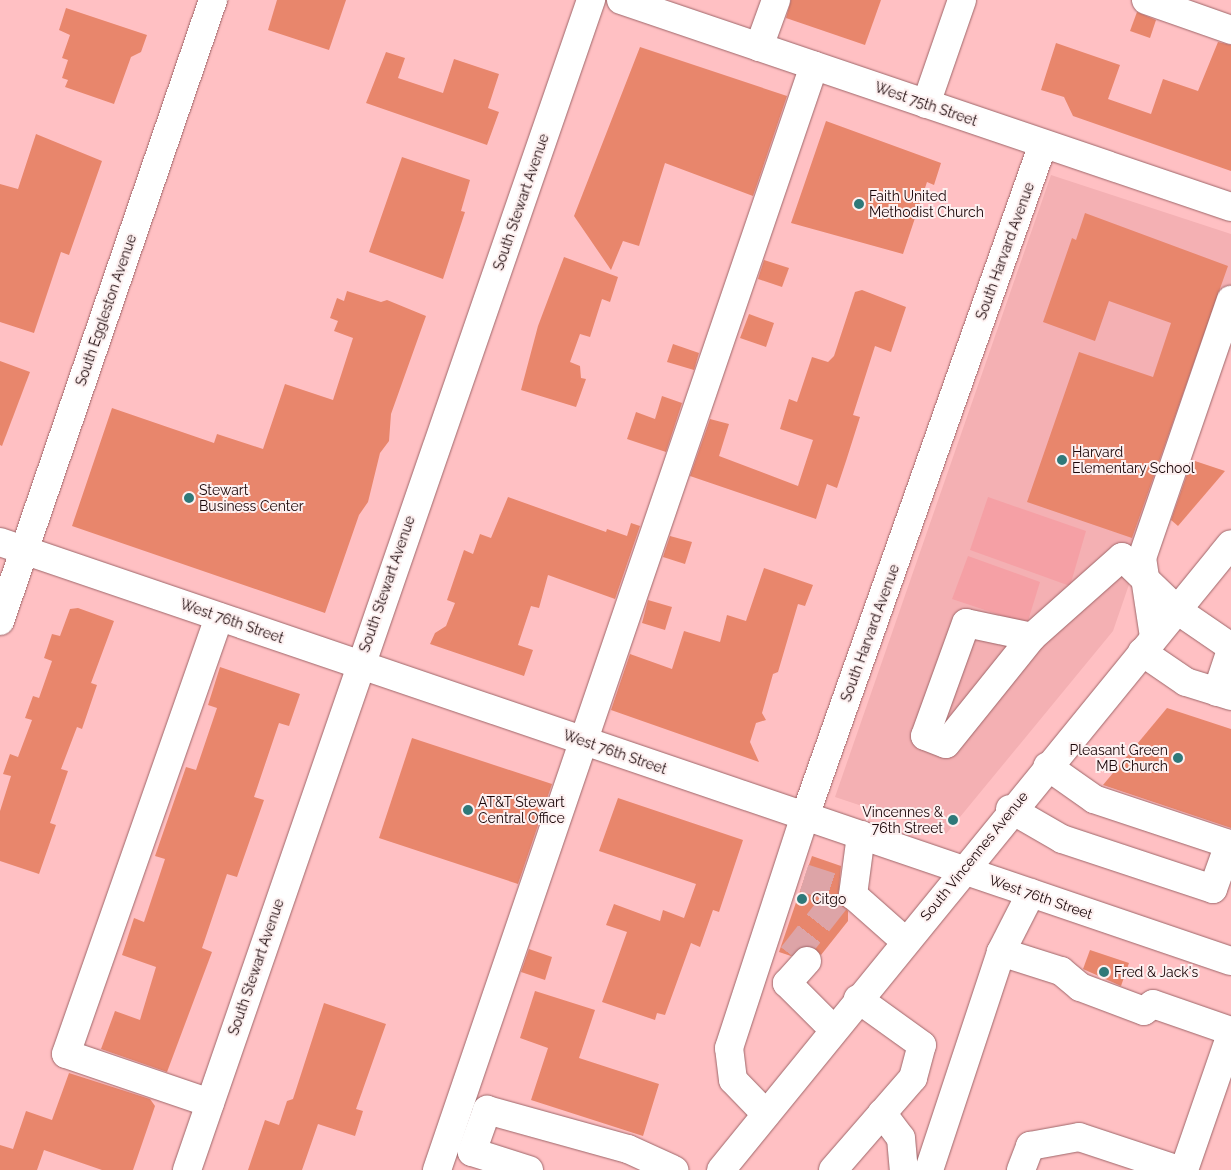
<!DOCTYPE html>
<html>
<head>
<meta charset="utf-8">
<style>
  body { margin:0 }
  #map { position:relative; width:1231px; height:1170px; overflow:hidden; background:#ffc0c3; font-family:Raleway,sans-serif }
  div>[style] { position:absolute }
  [style*='--x'] { left:calc(var(--x)*1px); top:calc(var(--y)*1px); width:calc(var(--w)*1px); rotate:calc(var(--a)*1deg) }
  .built>* { inset:0; background:#f4b0b3 }
  .green>* { inset:0; background:#f5a0a5 }
  .building>* { inset:0; background:#e8866c }
  .minor-tunnel>* { height:28px; margin-top:-14px; transform-origin:0; background:repeating-linear-gradient(90deg,#dda4a7 0 28px,transparent 0 42px) }
  .roads { filter:drop-shadow(0 0 1px #9e6669) drop-shadow(0 0 1px #9e6669) }
  .minor>* { height:28px; margin:-14px; padding:0 14px; transform-origin:14px; border-radius:14px; background:#fff }
  .major>* { height:28px; margin:-14px; padding:0 14px; transform-origin:14px; border-radius:14px; background:#fff }
  .dots>* { width:14px; height:14px; translate:-50% -50%; box-sizing:border-box; border:2px solid #fdf0f0; border-radius:50% }
  span { translate:-50% -50%; white-space:nowrap; text-align:center; line-height:1.15; -webkit-text-stroke:4px #fdf0f0; paint-order:stroke }
  .street-label { font-size:14px; color:#1b0709 }
  .poi-label { font-size:14px; color:#1b0709 }
  .left { translate:0 -50%; text-align:left }
  .right { translate:-100% -50%; text-align:right }
</style>
</head>
<body>
<div id="map">
  <div class="built">
    <div style="clip-path:polygon(1051px 175px,1231px 234px,1231px 288px,1113px 631px,946px 834px,835px 797px)"></div>
  </div>
  <div class="green">
    <div style="clip-path:polygon(988px 497px,1086px 531px,1070px 586px,970px 550px)"></div>
    <div style="clip-path:polygon(968px 556px,1040px 582px,1027px 624px,952px 599px)"></div>
  </div>
  <div class="building">
    <div style="clip-path:polygon(277px 0,346px 0,329px 50px,268px 30px)"></div>
    <div style="clip-path:polygon(791px 0,881px 0,865px 45px,786px 18px)"></div>
    <div style="clip-path:polygon(66px 8px,147px 35px,141px 52px,131px 57px,114px 104px,65px 87px,68px 80px,62px 78px,68px 60px,62px 58px,70px 35px,59px 30px)"></div>
    <div style="clip-path:polygon(1137px 12px,1156px 20px,1150px 38px,1130px 31px)"></div>
    <div style="clip-path:polygon(1218px 42px,1231px 45px,1231px 171px,1073px 116px,1064px 97px,1041px 90px,1056px 43px,1120px 65px,1108px 99px,1151px 114px,1163px 79px,1198px 91px)"></div>
    <div style="clip-path:polygon(640px 47px,787px 96px,753px 196px,665px 163px,639px 246px,623px 241px,611px 270px,574px 216px)"></div>
    <div style="clip-path:polygon(386px 52px,405px 58px,398px 78px,443px 93px,454px 59px,499px 74px,488px 108px,499px 112px,487px 145px,366px 103px)"></div>
    <div style="clip-path:polygon(826px 121px,941px 163px,934px 185px,927px 182px,903px 254px,791px 223px)"></div>
    <div style="clip-path:polygon(36px 134px,102px 161px,69px 255px,61px 252px,34px 333px,0 322px,0 184px,18px 189px)"></div>
    <div style="clip-path:polygon(402px 157px,470px 180px,461px 211px,465px 212px,443px 279px,369px 252px)"></div>
    <div style="clip-path:polygon(1085px 213px,1228px 266px,1132px 538px,1027px 502px,1079px 352px,1153px 377px,1171px 323px,1109px 301px,1095px 341px,1043px 322px,1072px 238px,1076px 240px)"></div>
    <div style="clip-path:polygon(564px 257px,618px 277px,610px 302px,602px 299px,590px 337px,580px 334px,570px 362px,580px 366px,581px 378px,586px 379px,576px 407px,521px 390px,538px 326px)"></div>
    <div style="clip-path:polygon(764px 260px,789px 268px,782px 287px,758px 279px)"></div>
    <div style="clip-path:polygon(862px 290px,906px 307px,891px 352px,875px 346px,853px 415px,860px 417px,846px 461px,837px 488px,827px 484px,816px 519px,690px 476px,710px 419px,729px 424px,719px 456px,798px 486px,813px 440px,780px 429px,789px 399px,797px 402px,812px 357px,828px 362px,834px 356px,855px 292px)"></div>
    <div style="clip-path:polygon(347px 291px,381px 302px,387px 300px,426px 316px,391px 414px,389px 441px,380px 453px,368px 502px,359px 515px,325px 613px,72px 526px,112px 408px,214px 443px,217px 434px,263px 449px,285px 384px,333px 400px,353px 338px,334px 331px,338px 321px,330px 318px,337px 298px,344px 301px)"></div>
    <div style="clip-path:polygon(749px 314px,774px 323px,766px 347px,740px 338px)"></div>
    <div style="clip-path:polygon(673px 344px,699px 353px,694px 370px,667px 362px)"></div>
    <div style="clip-path:polygon(0 361px,30px 372px,2px 446px,0 445px)"></div>
    <div style="clip-path:polygon(662px 396px,682px 403px,666px 452px,627px 439px,636px 412px,655px 419px)"></div>
    <div style="clip-path:polygon(1192px 460px,1225px 471px,1178px 526px,1171px 520px)"></div>
    <div style="clip-path:polygon(508px 497px,606px 532px,607px 529px,627px 536px,631px 523px,640px 526px,615px 599px,548px 575px,539px 608px,531px 606px,518px 645px,533px 650px,524px 676px,430px 644px,435px 633px,446px 626px,455px 603px,447px 600px,464px 550px,473px 554px,480px 534px,491px 538px)"></div>
    <div style="clip-path:polygon(670px 536px,692px 542px,685px 564px,663px 557px)"></div>
    <div style="clip-path:polygon(764px 568px,813px 585px,805px 606px,798px 604px,778px 672px,773px 674px,762px 713px,766px 720px,756px 723px,750px 742px,759px 762px,611px 710px,630px 654px,672px 669px,684px 631px,720px 642px,727px 615px,746px 621px)"></div>
    <div style="clip-path:polygon(648px 600px,672px 607px,665px 630px,642px 623px)"></div>
    <div style="clip-path:polygon(78px 608px,114px 621px,91px 683px,97px 685px,82px 729px,77px 727px,61px 769px,68px 771px,50px 823px,56px 825px,39px 874px,0 861px,0 811px,11px 776px,3px 774px,10px 754px,18px 757px,32px 720px,25px 718px,33px 696px,39px 698px,52px 661px,44px 658px,52px 634px,60px 636px,70px 609px)"></div>
    <div style="clip-path:polygon(220px 667px,300px 694px,289px 726px,279px 723px,254px 797px,264px 800px,237px 877px,227px 874px,202px 948px,212px 952px,167px 1072px,101px 1049px,115px 1011px,140px 1020px,156px 967px,122px 955px,134px 918px,144px 922px,165px 859px,155px 856px,186px 767px,196px 770px,217px 708px,208px 705px)"></div>
    <div style="clip-path:polygon(1167px 708px,1231px 729px,1231px 828px,1103px 785px)"></div>
    <div style="clip-path:polygon(412px 738px,552px 784px,518px 884px,379px 838px)"></div>
    <div style="clip-path:polygon(618px 798px,743px 840px,719px 912px,713px 910px,700px 947px,691px 943px,665px 1015px,657px 1013px,655px 1020px,602px 1002px,627px 932px,606px 925px,614px 904px,660px 921px,663px 910px,684px 918px,696px 884px,599px 851px)"></div>
    <div style="clip-path:polygon(812px 856px,841px 866px,838px 900px,848px 911px,848px 921px,821px 955px,810px 946px,791px 956px,779px 952px)"></div>
    <div style="clip-path:polygon(529px 949px,552px 957px,545px 980px,521px 972px)"></div>
    <div style="clip-path:polygon(1090px 950px,1129px 963px,1121px 986px,1083px 969px)"></div>
    <div style="clip-path:polygon(535px 991px,595px 1010px,579px 1058px,659px 1084px,643px 1136px,531px 1100px,548px 1048px,520px 1038px)"></div>
    <div style="clip-path:polygon(324px 1003px,386px 1024px,356px 1109px,363px 1111px,355px 1136px,318px 1124px,302px 1170px,248px 1170px,265px 1120px,279px 1125px,287px 1101px,293px 1099px)"></div>
    <div style="clip-path:polygon(69px 1073px,150px 1099px,155px 1106px,133px 1170px,102px 1170px,44px 1150px,37px 1170px,0 1170px,0 1145px,13px 1149px,26px 1111px,52px 1120px)"></div>
  </div>
  <div class="minor-tunnel">
    <div style="--x:804;--y:878;--w:45;--a:18"></div>
    <div style="--x:792;--y:956;--w:83;--a:-51.9"></div>
  </div>
  <div class="roads">
    <div class="minor">
      <div style="--x:621;--y:0;--w:644;--a:18.74"></div>
      <div style="--x:1146;--y:0;--w:90;--a:19.4"></div>
      <div style="--x:759;--y:47;--w:50;--a:-70.1"></div>
      <div style="--x:926;--y:104;--w:110;--a:-70.9"></div>
      <div style="--x:0;--y:542;--w:1300;--a:18.8"></div>
      <div style="--x:0;--y:621;--w:657;--a:-71.07"></div>
      <div style="--x:1032;--y:637;--w:67;--a:-168"></div>
      <div style="--x:966;--y:623;--w:120;--a:109.9"></div>
      <div style="--x:925;--y:736;--w:22;--a:21"></div>
      <div style="--x:946;--y:744;--w:137;--a:-51.2"></div>
      <div style="--x:1032;--y:637;--w:120;--a:-41.6"></div>
      <div style="--x:1122;--y:557;--w:76;--a:43.9"></div>
      <div style="--x:1177;--y:610;--w:65;--a:34.4"></div>
      <div style="--x:1154;--y:637;--w:80;--a:-98.6"></div>
      <div style="--x:1142;--y:558;--w:273;--a:-71"></div>
      <div style="--x:1142;--y:652;--w:53;--a:34.3"></div>
      <div style="--x:1186;--y:682;--w:47;--a:17.3"></div>
      <div style="--x:1217;--y:692;--w:44;--a:-71.6"></div>
      <div style="--x:1010;--y:809;--w:60;--a:30"></div>
      <div style="--x:1062;--y:839;--w:159;--a:18.3"></div>
      <div style="--x:1213;--y:889;--w:48;--a:-70.4"></div>
      <div style="--x:1229;--y:844;--w:142;--a:-161.6"></div>
      <div style="--x:1094;--y:799;--w:57;--a:-144.9"></div>
      <div style="--x:861;--y:835;--w:61;--a:97.6"></div>
      <div style="--x:853;--y:895;--w:69;--a:41.5"></div>
      <div style="--x:1001;--y:952;--w:63;--a:17.6"></div>
      <div style="--x:1061;--y:971;--w:25;--a:40"></div>
      <div style="--x:1080;--y:987;--w:68;--a:20.6"></div>
      <div style="--x:1144;--y:1011;--w:11;--a:-38"></div>
      <div style="--x:1153;--y:1004;--w:83;--a:19.1"></div>
      <div style="--x:807;--y:961;--w:30;--a:132"></div>
      <div style="--x:787;--y:983;--w:66;--a:45"></div>
      <div style="--x:210;--y:1103;--w:152;--a:-161.2"></div>
      <div style="--x:66;--y:1054;--w:463;--a:-70.7"></div>
      <div style="--x:882;--y:1113;--w:31;--a:53"></div>
      <div style="--x:901;--y:1138;--w:32;--a:85"></div>
      <div style="--x:766;--y:1114;--w:47;--a:-134.1"></div>
      <div style="--x:733;--y:1080;--w:32;--a:-97"></div>
      <div style="--x:729;--y:1048;--w:244;--a:-71.9"></div>
      <div style="--x:805;--y:816;--w:713;--a:-70.5"></div>
      <div style="--x:187;--y:1170;--w:1238;--a:-70.95"></div>
      <div style="--x:437;--y:1170;--w:1167;--a:-71.15"></div>
      <div style="--x:529;--y:1170;--w:60;--a:-162.5"></div>
      <div style="--x:472;--y:1152;--w:45;--a:-70.3"></div>
      <div style="--x:487;--y:1110;--w:146;--a:15.5"></div>
      <div style="--x:628;--y:1149;--w:51;--a:24.5"></div>
      <div style="--x:833;--y:1170;--w:122;--a:-49"></div>
      <div style="--x:913;--y:1078;--w:34;--a:-75"></div>
      <div style="--x:922;--y:1045;--w:79;--a:-144.3"></div>
      <div style="--x:929;--y:1170;--w:230;--a:-71.7"></div>
      <div style="--x:1001;--y:952;--w:66;--a:-63"></div>
      <div style="--x:1021;--y:1170;--w:26;--a:-69"></div>
      <div style="--x:1030;--y:1146;--w:50;--a:-10.4"></div>
      <div style="--x:1079;--y:1137;--w:105;--a:18.3"></div>
      <div style="--x:1184;--y:1170;--w:144;--a:-70.9"></div>
    </div>
    <div class="major">
      <div style="--x:721;--y:1170;--w:807;--a:-50.83"></div>
    </div>
  </div>
  <div class="dots">
    <div style="left:859px;top:204px;background:#2f7979"></div>
    <div style="left:1062px;top:460px;background:#2f7979"></div>
    <div style="left:189px;top:498px;background:#2f7979"></div>
    <div style="left:1178px;top:758px;background:#2f7979"></div>
    <div style="left:468px;top:810px;background:#2f7979"></div>
    <div style="left:953px;top:820px;background:#2f7979"></div>
    <div style="left:802px;top:899px;background:#2f7979"></div>
    <div style="left:1104px;top:972px;background:#2f7979"></div>
  </div>
  <div class="street-label">
    <span style="left:926px;top:104px;rotate:19deg">West 75th Street</span>
    <span style="left:521px;top:202px;rotate:-71deg">South Stewart Avenue</span>
    <span style="left:1005px;top:251px;rotate:-70deg">South Harvard Avenue</span>
    <span style="left:106px;top:310px;rotate:-71deg">South Eggleston Avenue</span>
    <span style="left:387px;top:584px;rotate:-71deg">South Stewart Avenue</span>
    <span style="left:232px;top:621px;rotate:19deg">West 76th Street</span>
    <span style="left:870px;top:633px;rotate:-70deg">South Harvard Avenue</span>
    <span style="left:615px;top:752px;rotate:19deg">West 76th Street</span>
    <span style="left:974px;top:856px;rotate:-51deg">South Vincennes Avenue</span>
    <span style="left:1041px;top:897px;rotate:19deg">West 76th Street</span>
    <span style="left:256px;top:967px;rotate:-71deg">South Stewart Avenue</span>
  </div>
  <div class="poi-label">
    <span class="left" style="left:869px;top:204px">Faith United<br>Methodist Church</span>
    <span class="left" style="left:1072px;top:460px">Harvard<br>Elementary School</span>
    <span class="left" style="left:199px;top:498px">Stewart<br>Business Center</span>
    <span class="right" style="left:1168px;top:758px">Pleasant Green<br>MB Church</span>
    <span class="left" style="left:478px;top:810px">AT&amp;T Stewart<br>Central Office</span>
    <span class="right" style="left:943px;top:820px">Vincennes &amp;<br>76th Street</span>
    <span class="left" style="left:812px;top:899px">Citgo</span>
    <span class="left" style="left:1114px;top:972px">Fred &amp; Jack's</span>
  </div>
</div>
</body>
</html>
